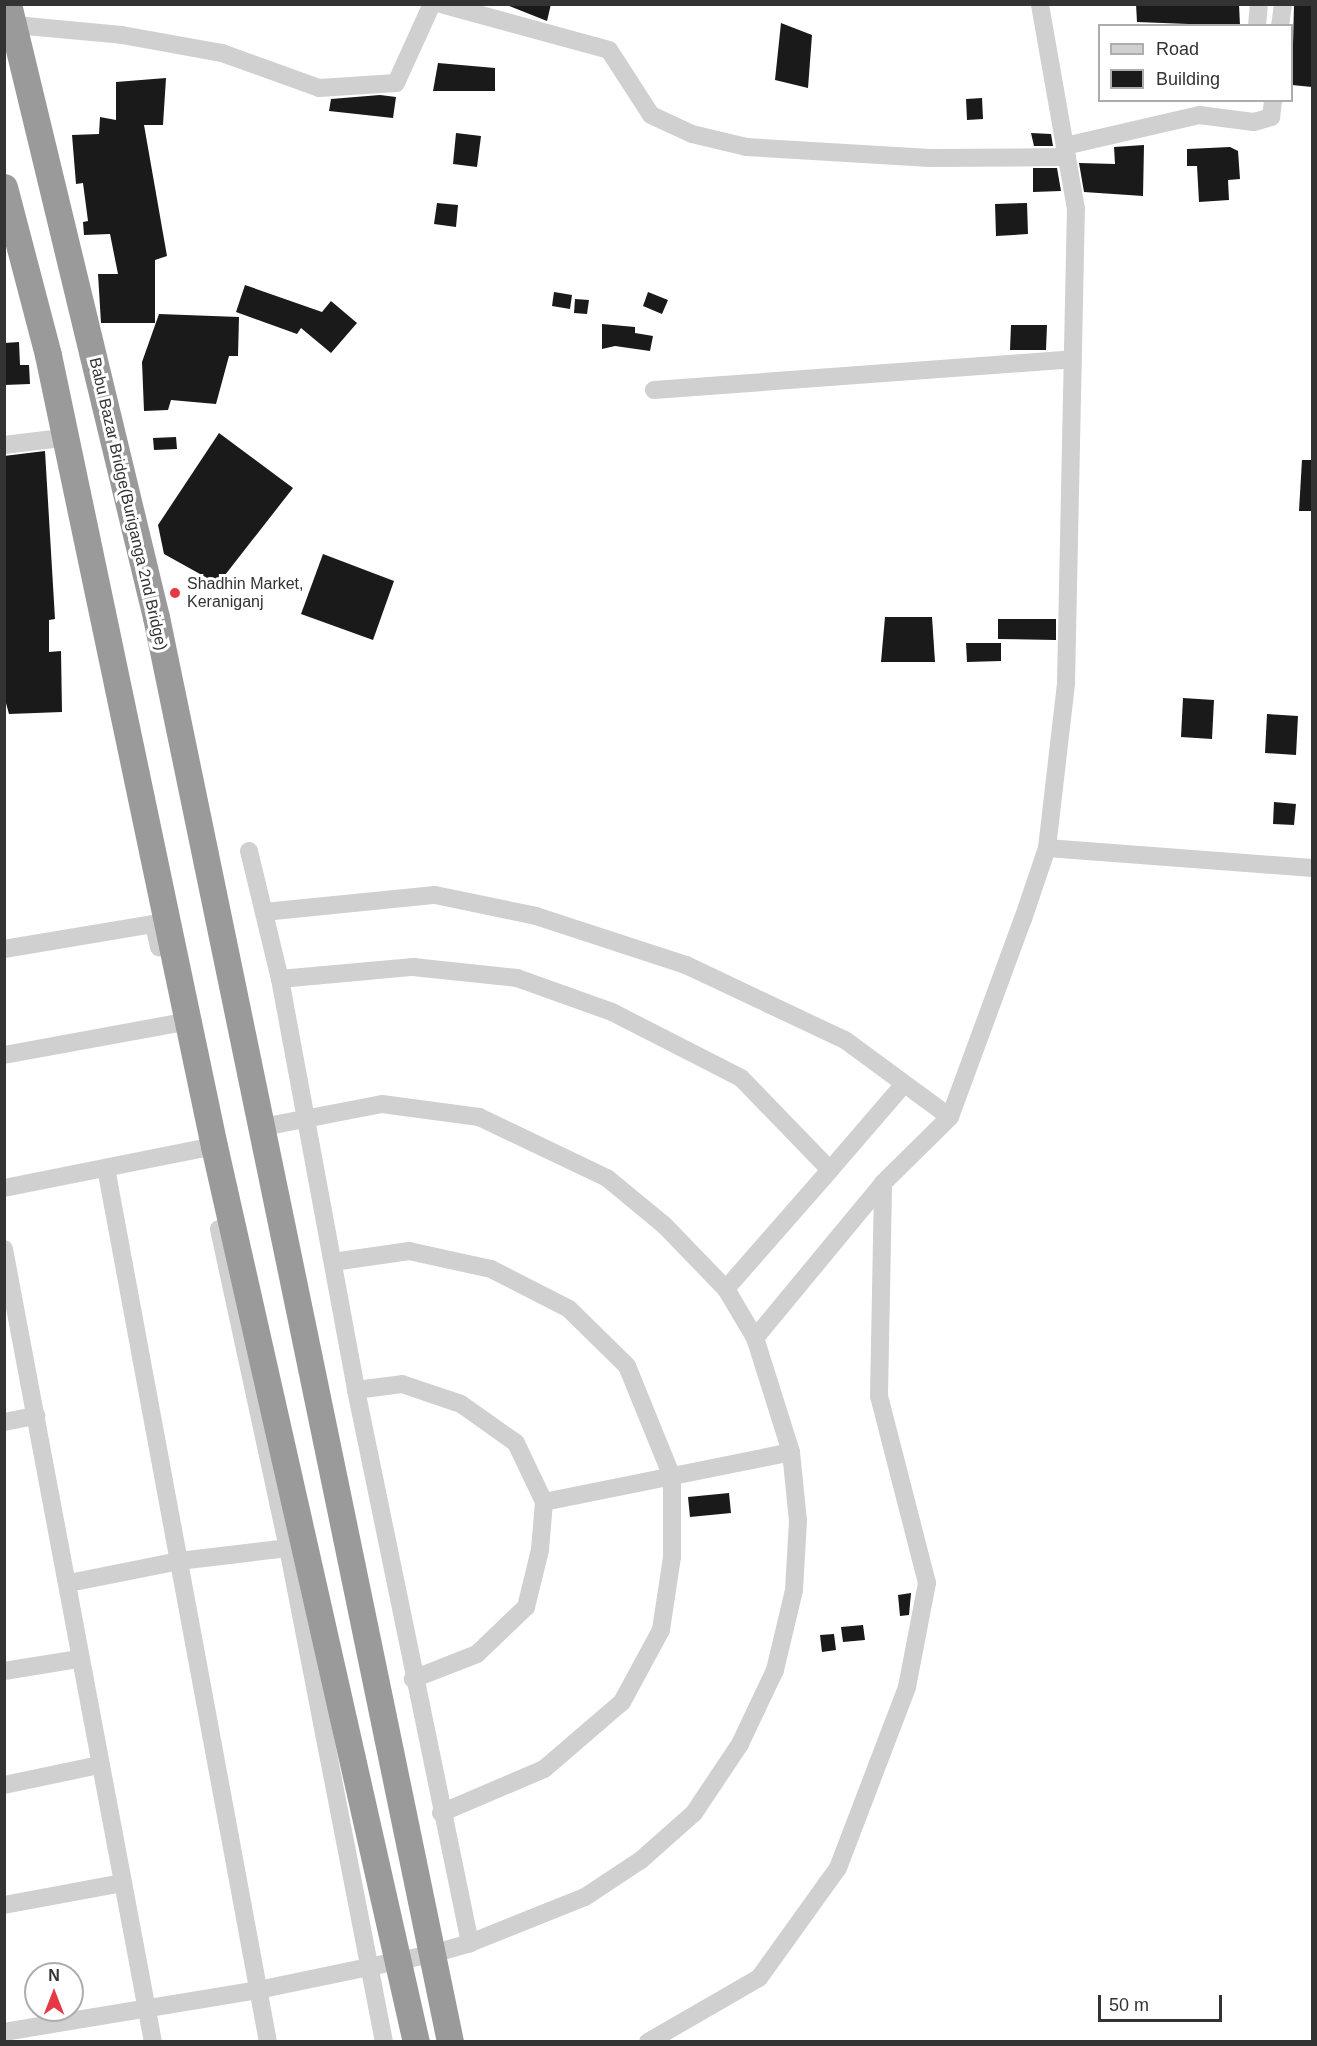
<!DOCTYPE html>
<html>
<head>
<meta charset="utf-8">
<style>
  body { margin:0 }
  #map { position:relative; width:1317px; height:2046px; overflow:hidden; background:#fff; font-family:Arial,sans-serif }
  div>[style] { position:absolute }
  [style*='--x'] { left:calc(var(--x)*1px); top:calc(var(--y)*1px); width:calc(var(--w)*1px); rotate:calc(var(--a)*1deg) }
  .building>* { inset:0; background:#1a1a1a }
  .minor>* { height:18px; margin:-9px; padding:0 9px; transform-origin:9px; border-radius:9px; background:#d0d0d0 }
  .highway>* { height:27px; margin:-13.5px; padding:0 13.5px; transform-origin:13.5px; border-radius:13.5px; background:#9a9a9a }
  .dots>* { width:16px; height:16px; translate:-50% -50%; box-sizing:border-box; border:3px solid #fff; border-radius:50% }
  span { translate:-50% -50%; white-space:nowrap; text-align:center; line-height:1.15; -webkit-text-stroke:6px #fff; paint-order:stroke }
  .street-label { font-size:16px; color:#333 }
  .poi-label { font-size:16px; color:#333 }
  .left { translate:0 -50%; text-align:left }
  .frame { position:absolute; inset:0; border:6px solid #333; pointer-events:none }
  .legend { position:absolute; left:1098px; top:24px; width:195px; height:78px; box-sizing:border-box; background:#fff; border:2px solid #adadad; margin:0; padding:8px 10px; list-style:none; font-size:18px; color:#333 }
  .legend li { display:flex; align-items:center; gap:12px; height:30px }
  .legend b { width:30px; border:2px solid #adadad }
  .north { position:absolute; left:24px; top:1962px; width:60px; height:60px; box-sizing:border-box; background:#fff; border:2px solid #adadad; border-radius:50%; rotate:0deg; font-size:16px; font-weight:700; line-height:24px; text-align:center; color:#333 }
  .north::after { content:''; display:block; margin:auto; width:21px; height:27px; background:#e63946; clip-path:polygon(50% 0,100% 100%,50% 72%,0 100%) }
  .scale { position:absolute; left:1098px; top:1995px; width:124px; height:27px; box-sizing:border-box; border:3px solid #333; border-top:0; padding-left:8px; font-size:18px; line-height:21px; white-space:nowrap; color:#333; -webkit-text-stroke:4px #fff; paint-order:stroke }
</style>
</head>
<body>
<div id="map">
  <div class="building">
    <div style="clip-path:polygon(504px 4px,551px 4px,547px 21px)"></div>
    <div style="clip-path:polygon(1136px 4px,1239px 4px,1240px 26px,1137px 22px)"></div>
    <div style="clip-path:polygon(1294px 4px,1312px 4px,1312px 87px,1292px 85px)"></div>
    <div style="clip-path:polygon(781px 23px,812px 35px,808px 88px,775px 80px)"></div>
    <div style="clip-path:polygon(438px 63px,495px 68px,495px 91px,433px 91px)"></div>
    <div style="clip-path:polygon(166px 78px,163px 125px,144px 125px,167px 256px,155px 260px,155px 323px,101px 323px,98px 274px,118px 274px,110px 234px,84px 235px,83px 222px,88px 221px,83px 183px,76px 184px,72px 135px,99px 134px,100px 117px,116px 120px,116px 82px)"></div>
    <div style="clip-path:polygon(380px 95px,396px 97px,393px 118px,329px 111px,331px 99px)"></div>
    <div style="clip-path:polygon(982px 98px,983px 119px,967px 120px,966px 99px)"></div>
    <div style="clip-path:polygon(456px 133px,481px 136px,477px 167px,453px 164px)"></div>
    <div style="clip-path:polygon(1031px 133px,1051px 134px,1053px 146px,1034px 146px)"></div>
    <div style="clip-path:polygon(1144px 145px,1143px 196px,1084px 192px,1079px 163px,1115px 164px,1114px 147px)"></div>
    <div style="clip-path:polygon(1230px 147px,1238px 151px,1240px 179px,1228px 180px,1229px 200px,1199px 202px,1197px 166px,1187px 166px,1187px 149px)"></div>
    <div style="clip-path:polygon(1033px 168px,1057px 168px,1061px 191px,1033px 192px)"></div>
    <div style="clip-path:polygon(437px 203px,458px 205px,456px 227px,434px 224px)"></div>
    <div style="clip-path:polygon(1027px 203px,1028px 234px,996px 236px,995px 204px)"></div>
    <div style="clip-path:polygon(245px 285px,322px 312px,331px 301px,357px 323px,331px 353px,301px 328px,297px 334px,236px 312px)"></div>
    <div style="clip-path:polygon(554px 292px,572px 295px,570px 309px,552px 306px)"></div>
    <div style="clip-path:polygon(648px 292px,668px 300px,662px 314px,643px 306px)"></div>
    <div style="clip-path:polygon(575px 299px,589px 300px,587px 314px,574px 313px)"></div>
    <div style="clip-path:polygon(159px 314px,239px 317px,238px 356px,229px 356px,216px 404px,171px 400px,168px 410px,144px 411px,142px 362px)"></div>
    <div style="clip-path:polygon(602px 324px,635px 327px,635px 333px,653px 336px,650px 351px,615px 346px,602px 349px)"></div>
    <div style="clip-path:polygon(1011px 325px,1047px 325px,1046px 350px,1010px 350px)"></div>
    <div style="clip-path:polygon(19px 342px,20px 365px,29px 365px,30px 384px,4px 385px,4px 343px)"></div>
    <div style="clip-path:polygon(219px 433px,293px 488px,218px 584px,164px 554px,158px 525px)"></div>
    <div style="clip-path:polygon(176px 437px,177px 449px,154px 450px,153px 438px)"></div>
    <div style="clip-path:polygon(45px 451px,55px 619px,49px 620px,49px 652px,61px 651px,62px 712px,9px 714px,4px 696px,4px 456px)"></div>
    <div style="clip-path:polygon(1302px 460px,1312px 460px,1312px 511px,1299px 511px)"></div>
    <div style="clip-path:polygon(323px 554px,394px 581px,373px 640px,301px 614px)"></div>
    <div style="clip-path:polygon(885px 617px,932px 617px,935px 662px,881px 662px)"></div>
    <div style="clip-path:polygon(998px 619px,1056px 619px,1056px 640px,998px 639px)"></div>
    <div style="clip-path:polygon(966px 643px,1001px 643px,1001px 661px,967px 662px)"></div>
    <div style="clip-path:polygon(1183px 698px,1214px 700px,1212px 739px,1181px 737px)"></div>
    <div style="clip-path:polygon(1267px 714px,1298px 716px,1296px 755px,1265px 753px)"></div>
    <div style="clip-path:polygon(1274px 802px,1296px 804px,1294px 825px,1273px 824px)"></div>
    <div style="clip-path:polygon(729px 1493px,731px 1513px,690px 1517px,688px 1497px)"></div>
    <div style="clip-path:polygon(911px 1593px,909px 1615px,900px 1616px,898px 1595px)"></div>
    <div style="clip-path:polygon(863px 1625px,865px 1640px,843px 1642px,841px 1627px)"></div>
    <div style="clip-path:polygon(834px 1634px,836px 1650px,822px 1652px,820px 1635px)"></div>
  </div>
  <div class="minor">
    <div style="--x:441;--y:4;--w:174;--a:15.3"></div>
    <div style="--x:609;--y:50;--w:77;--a:57.1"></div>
    <div style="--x:651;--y:115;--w:45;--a:24.9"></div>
    <div style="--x:692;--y:134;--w:56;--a:13.5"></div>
    <div style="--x:746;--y:147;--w:184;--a:3.4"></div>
    <div style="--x:930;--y:158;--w:137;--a:-0.4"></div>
    <div style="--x:15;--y:25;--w:107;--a:5.3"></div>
    <div style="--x:122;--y:35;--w:102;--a:10.2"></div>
    <div style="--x:222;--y:53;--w:103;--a:19.8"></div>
    <div style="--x:319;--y:88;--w:77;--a:-3.7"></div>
    <div style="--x:396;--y:83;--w:87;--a:-65.5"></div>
    <div style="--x:1257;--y:26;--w:22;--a:-85"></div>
    <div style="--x:1280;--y:26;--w:22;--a:-82"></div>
    <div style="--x:1065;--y:146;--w:138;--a:-13"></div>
    <div style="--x:1199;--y:115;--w:55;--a:7.3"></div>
    <div style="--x:1254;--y:122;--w:18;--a:-16"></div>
    <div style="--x:1271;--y:117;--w:17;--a:-83"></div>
    <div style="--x:654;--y:390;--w:420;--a:-4.2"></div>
    <div style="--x:4;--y:445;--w:58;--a:-6.9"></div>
    <div style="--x:1047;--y:848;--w:266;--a:4.3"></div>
    <div style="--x:249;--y:851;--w:132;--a:76.4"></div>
    <div style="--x:280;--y:979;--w:418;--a:79.5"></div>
    <div style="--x:356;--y:1390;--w:565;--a:78.35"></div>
    <div style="--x:264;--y:912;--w:172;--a:-5.7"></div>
    <div style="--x:435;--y:895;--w:103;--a:11.7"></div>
    <div style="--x:536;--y:916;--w:158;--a:18.1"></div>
    <div style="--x:686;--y:965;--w:176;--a:25.3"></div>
    <div style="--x:845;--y:1040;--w:130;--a:36.3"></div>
    <div style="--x:4;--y:949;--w:152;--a:-9.5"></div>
    <div style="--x:154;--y:924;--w:24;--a:78"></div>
    <div style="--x:280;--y:979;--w:134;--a:-5.2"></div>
    <div style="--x:413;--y:967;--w:105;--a:6"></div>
    <div style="--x:517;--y:978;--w:101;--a:19.7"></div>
    <div style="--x:612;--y:1012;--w:145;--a:27.1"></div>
    <div style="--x:741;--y:1078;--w:128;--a:45.9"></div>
    <div style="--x:830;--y:1170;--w:158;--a:131.2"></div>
    <div style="--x:4;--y:1055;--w:188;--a:-10.4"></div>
    <div style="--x:106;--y:1168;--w:889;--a:79.5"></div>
    <div style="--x:830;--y:1170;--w:113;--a:-49.3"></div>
    <div style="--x:4;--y:1188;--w:214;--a:-11.3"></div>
    <div style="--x:219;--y:1229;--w:326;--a:77.8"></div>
    <div style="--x:288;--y:1548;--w:503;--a:79"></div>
    <div style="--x:4;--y:1249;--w:807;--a:79.36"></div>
    <div style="--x:333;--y:1262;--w:77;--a:-8.2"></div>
    <div style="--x:409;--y:1251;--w:84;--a:12.4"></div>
    <div style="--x:491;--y:1269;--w:88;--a:27.1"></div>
    <div style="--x:569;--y:1309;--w:81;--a:44.5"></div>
    <div style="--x:627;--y:1366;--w:120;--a:67.9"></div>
    <div style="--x:672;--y:1477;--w:80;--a:90"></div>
    <div style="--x:672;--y:1557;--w:74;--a:98.6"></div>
    <div style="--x:661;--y:1630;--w:82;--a:118.4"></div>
    <div style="--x:622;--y:1702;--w:103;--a:139.3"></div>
    <div style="--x:544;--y:1769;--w:112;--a:156.9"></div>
    <div style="--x:755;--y:1338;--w:201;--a:-50.4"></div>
    <div style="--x:356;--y:1390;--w:46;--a:-7.4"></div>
    <div style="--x:402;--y:1384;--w:62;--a:18.7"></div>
    <div style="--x:461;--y:1404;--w:67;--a:35.3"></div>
    <div style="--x:516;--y:1443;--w:65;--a:64.6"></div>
    <div style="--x:544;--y:1502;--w:48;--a:94.8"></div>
    <div style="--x:540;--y:1550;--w:59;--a:103.8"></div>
    <div style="--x:526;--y:1607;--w:68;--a:136.2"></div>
    <div style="--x:477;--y:1654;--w:69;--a:158.7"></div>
    <div style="--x:4;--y:1422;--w:33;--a:-11"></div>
    <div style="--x:544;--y:1502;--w:252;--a:-11.4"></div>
    <div style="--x:69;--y:1583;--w:112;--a:-11.3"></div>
    <div style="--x:179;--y:1561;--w:110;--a:-6.8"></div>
    <div style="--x:4;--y:1671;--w:76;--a:-9.1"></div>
    <div style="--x:4;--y:1785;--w:97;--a:-11.9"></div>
    <div style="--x:4;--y:1905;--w:121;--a:-10.5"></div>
    <div style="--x:4;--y:2032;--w:257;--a:-9.4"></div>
    <div style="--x:258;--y:1990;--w:178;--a:-11.7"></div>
    <div style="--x:432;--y:1954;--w:40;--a:-16"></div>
    <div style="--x:470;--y:1943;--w:124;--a:-21.8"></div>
    <div style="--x:585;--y:1897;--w:67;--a:-33.5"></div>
    <div style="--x:641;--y:1860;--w:71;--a:-41.6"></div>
    <div style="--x:694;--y:1813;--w:83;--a:-56.3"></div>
    <div style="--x:740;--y:1744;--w:82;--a:-64.7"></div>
    <div style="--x:775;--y:1670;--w:82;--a:-76.6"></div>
    <div style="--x:794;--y:1590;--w:69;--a:-86.7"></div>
    <div style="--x:798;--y:1521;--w:69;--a:-95.8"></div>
    <div style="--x:791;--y:1452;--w:120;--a:-107.5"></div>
    <div style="--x:755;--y:1338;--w:57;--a:-120.6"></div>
    <div style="--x:726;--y:1289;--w:89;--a:-134.1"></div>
    <div style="--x:664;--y:1225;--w:74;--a:-140.5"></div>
    <div style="--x:607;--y:1178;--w:142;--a:-154.5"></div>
    <div style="--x:479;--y:1117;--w:98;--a:-172.4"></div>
    <div style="--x:382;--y:1104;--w:122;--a:169.1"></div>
    <div style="--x:648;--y:2042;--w:128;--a:-30"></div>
    <div style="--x:759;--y:1978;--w:135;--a:-54.3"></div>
    <div style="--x:838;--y:1868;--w:194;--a:-69.1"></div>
    <div style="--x:907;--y:1687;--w:106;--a:-79.1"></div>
    <div style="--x:927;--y:1583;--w:193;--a:-104.4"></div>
    <div style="--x:879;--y:1396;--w:213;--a:-88.9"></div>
    <div style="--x:883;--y:1183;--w:94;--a:-44.6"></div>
    <div style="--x:950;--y:1117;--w:211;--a:-69.8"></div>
    <div style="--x:1023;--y:919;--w:75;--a:-71.3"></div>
    <div style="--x:1047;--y:848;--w:166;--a:-83.4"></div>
    <div style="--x:1066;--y:683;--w:474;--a:-88.8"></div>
    <div style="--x:1076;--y:209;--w:208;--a:-100"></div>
  </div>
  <div class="highway">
    <div style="--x:8;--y:4;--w:631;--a:76.43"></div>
    <div style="--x:156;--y:617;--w:1455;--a:78.34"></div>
    <div style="--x:4;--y:187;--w:174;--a:75.3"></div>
    <div style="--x:48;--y:355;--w:808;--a:78.15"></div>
    <div style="--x:214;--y:1146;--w:918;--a:77.3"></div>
  </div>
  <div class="dots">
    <div style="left:175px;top:593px;background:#e63946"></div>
  </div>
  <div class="street-label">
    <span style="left:128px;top:504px;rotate:77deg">Babu Bazar Bridge(Buriganga 2nd Bridge)</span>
  </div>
  <div class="poi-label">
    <span class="left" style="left:187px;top:593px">Shadhin Market,<br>Keraniganj</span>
  </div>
  <div class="frame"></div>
  <ul class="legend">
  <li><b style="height:8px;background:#d0d0d0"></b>Road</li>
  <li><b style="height:16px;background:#1a1a1a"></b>Building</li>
  </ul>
  <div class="north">N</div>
  <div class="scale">50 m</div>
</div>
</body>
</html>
